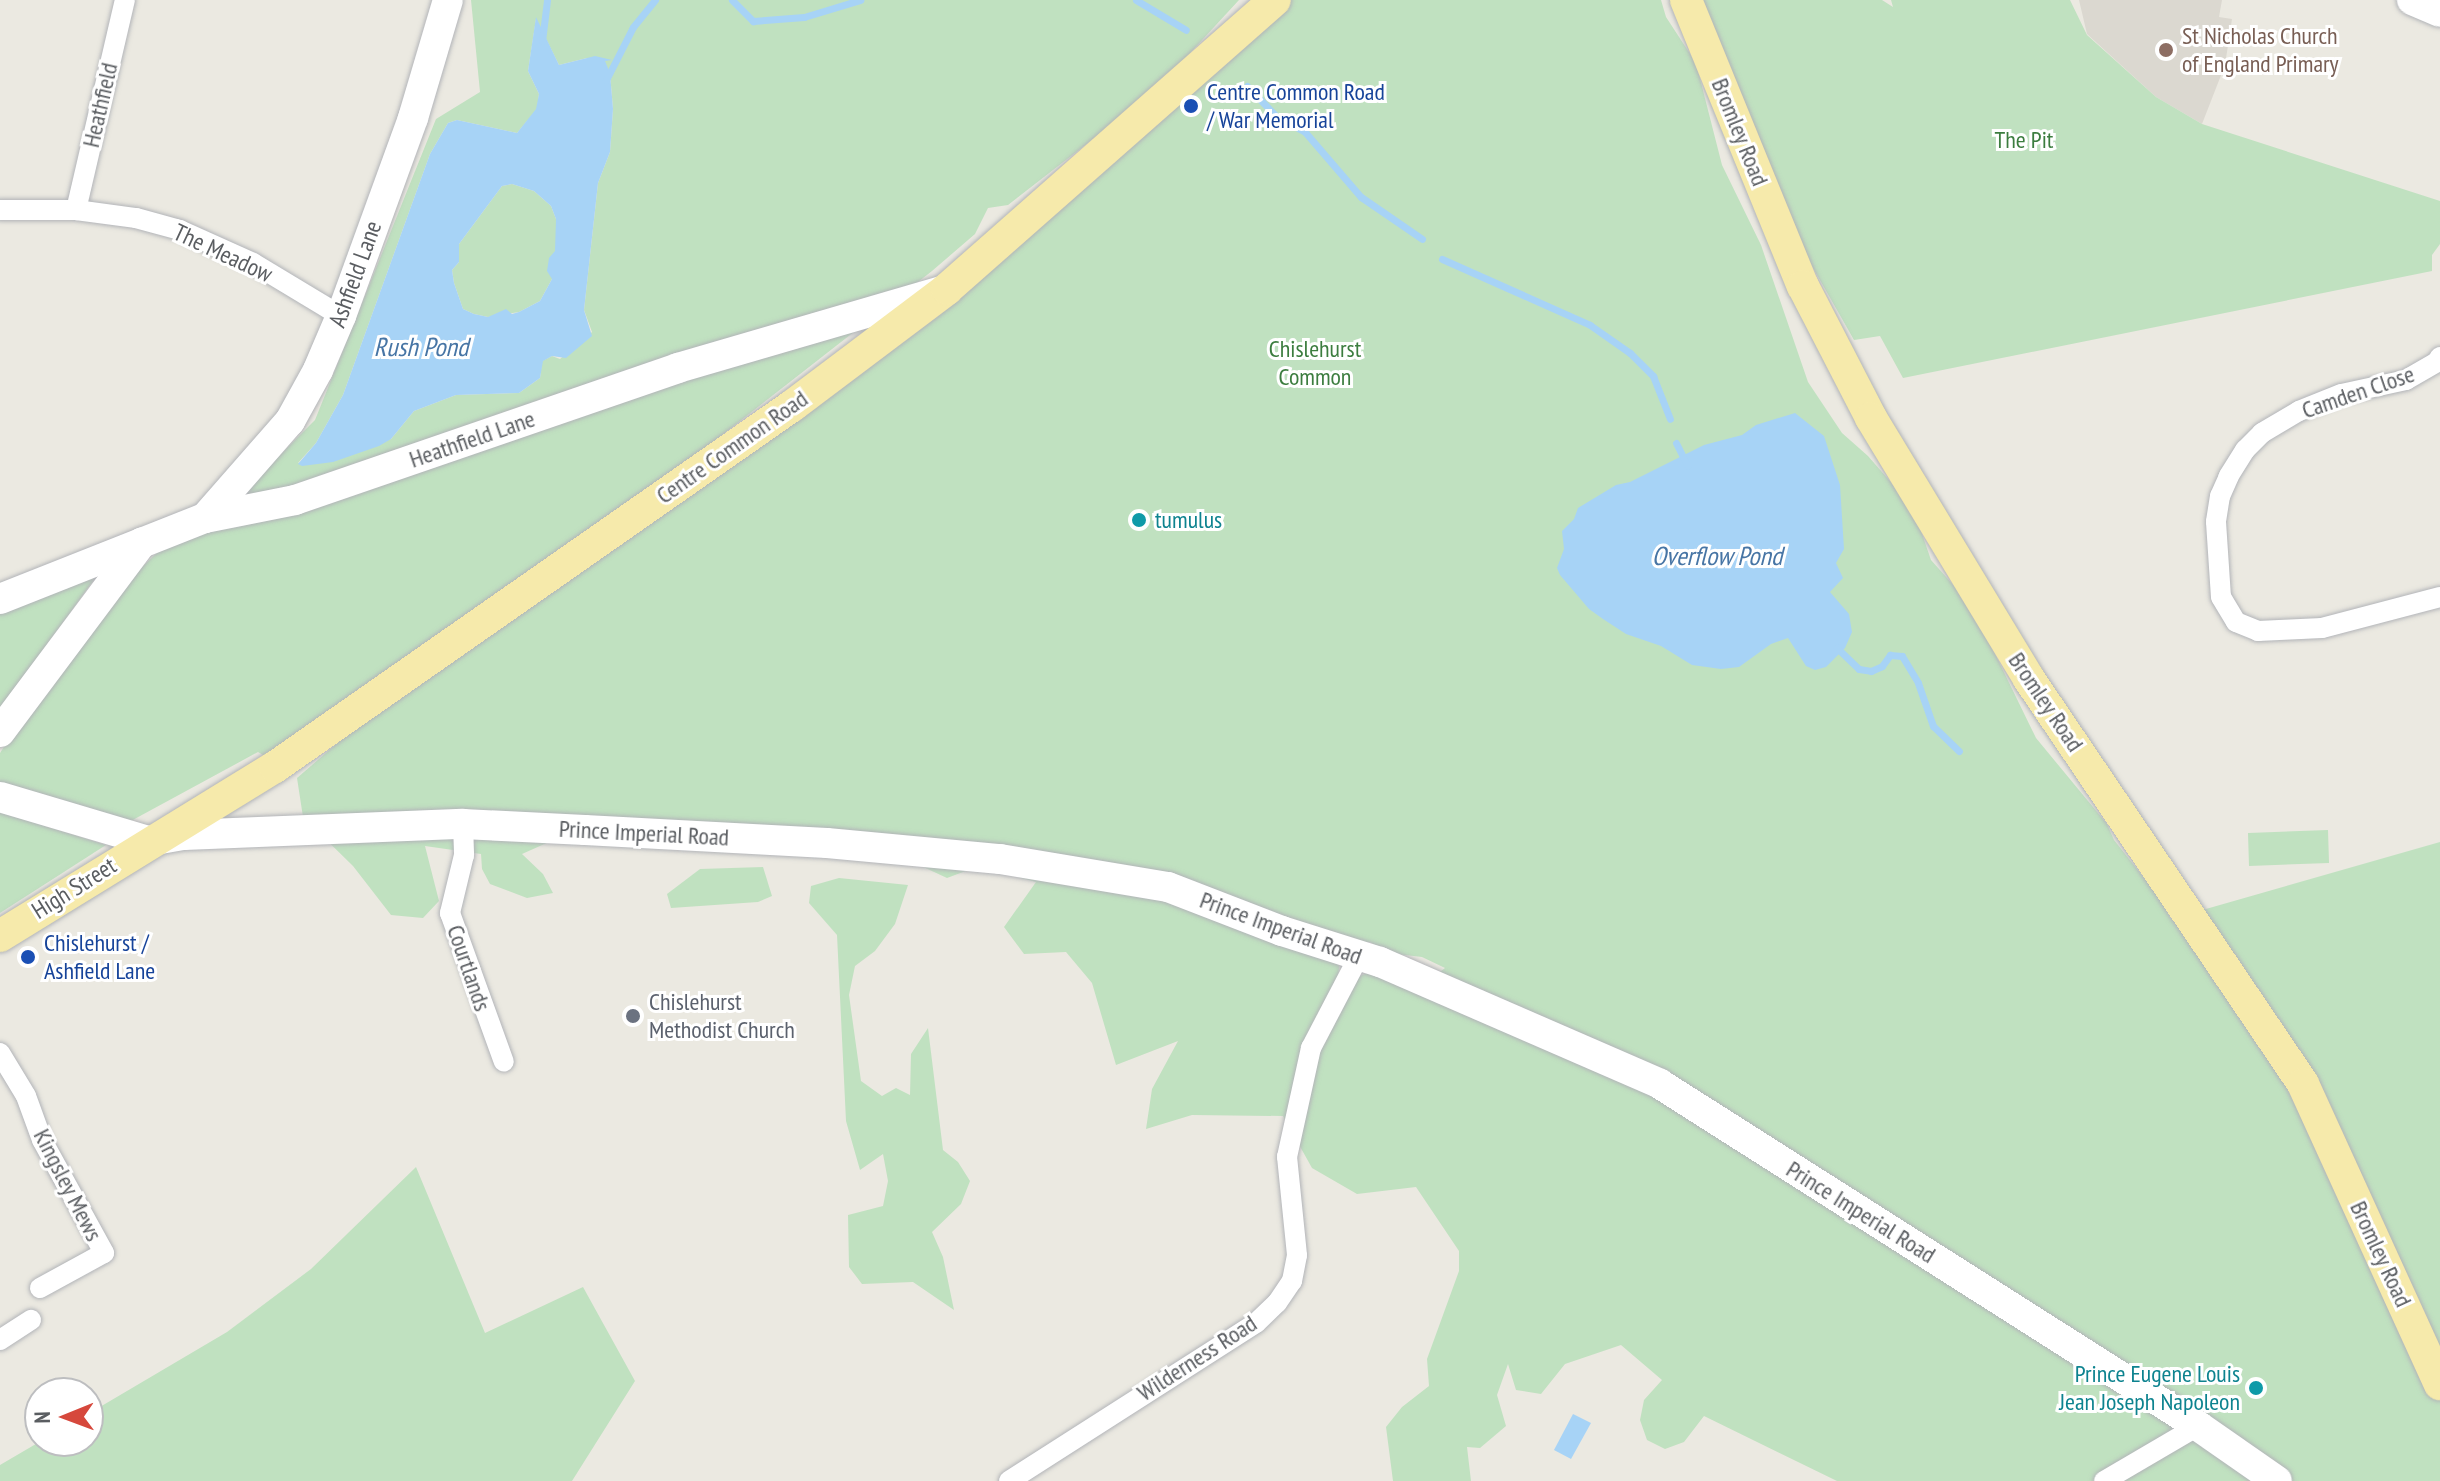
<!DOCTYPE html>
<html>
<head>
<meta charset="utf-8">
<style>
  body { margin:0 }
  #map { position:relative; width:2440px; height:1481px; overflow:hidden; background:#ebe9e1; font-family:"PT Sans Narrow",sans-serif }
  div>[style] { position:absolute }
  [style*='--x'] { left:calc(var(--x)*1px); top:calc(var(--y)*1px); width:calc(var(--w)*1px); rotate:calc(var(--a)*1deg) }
  .education>* { inset:0; background:#dbd8d0 }
  .green>* { inset:0; background:#c0e1c0 }
  .water>* { inset:0; background:#a7d3f6 }
  .stream>* { height:7px; margin:-3.5px; padding:0 3.5px; transform-origin:3.5px; border-radius:3.5px; background:#a7d3f6 }
  .roads { filter:drop-shadow(0 0 2px #b2b4b8) drop-shadow(0 0 2px #b2b4b8) }
  .street>* { height:20px; margin:-10px; padding:0 10px; transform-origin:10px; border-radius:10px; background:#fff }
  .secondary>* { height:30px; margin:-15px; padding:0 15px; transform-origin:15px; border-radius:15px; background:#fff }
  .primary>* { height:32px; margin:-16px; padding:0 16px; transform-origin:16px; border-radius:16px; background:#f6eaab }
  .dots>* { width:22px; height:22px; translate:-50% -50%; box-sizing:border-box; border:4px solid #fff; border-radius:50% }
  span { translate:-50% -50%; white-space:nowrap; text-align:center; line-height:1.15; -webkit-text-stroke:6px #fff; paint-order:stroke }
  .education-label { font-size:24px; color:#785e54 }
  .left { translate:0 -50%; text-align:left }
  .transit-label { font-size:24px; color:#164399 }
  .street-label { font-size:24px; color:#5a5d61 }
  .park-label { font-size:24px; color:#3c7d3f }
  .culture-label { font-size:24px; color:#0d838f }
  .right { translate:-100% -50%; text-align:right }
  .worship-label { font-size:24px; color:#5b616d }
  .water-label { font-size:26px; color:#4775a5; font-style:italic }
  .north { position:absolute; left:24px; top:1377px; width:80px; height:80px; box-sizing:border-box; background:#fff; border:2px solid #bdbec0; border-radius:50%; rotate:269deg; font-size:22px; font-weight:700; line-height:32px; text-align:center; color:#5a5d61 }
  .north::after { content:''; display:block; margin:auto; width:28px; height:36px; background:#d6483c; clip-path:polygon(50% 0,100% 100%,50% 72%,0 100%) }
</style>
</head>
<body>
<div id="map">
  <div class="education">
    <div style="clip-path:polygon(2079px 0,2222px 0,2219px 17px,2232px 19px,2225px 65px,2202px 124px,2156px 97px,2087px 34px)"></div>
  </div>
  <div class="green">
    <div style="clip-path:polygon(evenodd,471px 0,1239px 0,1156px 90px,1008px 205px,988px 208px,975px 234px,932px 271px,672px 474px,758px 432px,1281px 0,1661px 0,1666px 17px,1696px 63px,1722px 165px,1761px 245px,1808px 382px,1842px 433px,1868px 456px,1895px 487px,1920px 528px,1931px 560px,1963px 596px,1980px 623px,2036px 738px,2107px 824px,2114px 840px,2159px 897px,2171px 919px,2440px 842px,2440px 1481px,1837px 1481px,1704px 1416px,1684px 1442px,1665px 1449px,1647px 1440px,1640px 1420px,1644px 1400px,1662px 1380px,1621px 1345px,1565px 1364px,1541px 1394px,1516px 1390px,1508px 1364px,1497px 1395px,1506px 1426px,1480px 1448px,1467px 1447px,1471px 1481px,1393px 1481px,1386px 1427px,1402px 1407px,1429px 1386px,1427px 1359px,1459px 1271px,1459px 1251px,1416px 1187px,1357px 1194px,1312px 1168px,1283px 1116px,1192px 1115px,1146px 1129px,1152px 1089px,1178px 1041px,1116px 1065px,1092px 983px,1066px 952px,1024px 954px,1004px 927px,1036px 882px,979px 866px,947px 878px,919px 865px,587px 825px,522px 854px,543px 874px,553px 893px,527px 898px,490px 884px,482px 869px,481px 854px,425px 846px,439px 901px,423px 918px,391px 915px,353px 866px,303px 817px,297px 778px,400px 689px,276px 763px,258px 752px,129px 822px,0 789px,0 753px,24px 716px,139px 570px,160px 550px,249px 495px,246px 489px,315px 420px,436px 119px,480px 92px,471px 0,536px 19px,559px 65px,587px 58px,610px 73px,613px 109px,610px 152px,598px 183px,584px 310px,592px 332px,560px 359px,552px 356px,542px 361px,540px 378px,519px 393px,456px 395px,414px 411px,391px 439px,298px 463px,316px 443px,343px 395px,430px 154px,448px 123px,457px 120px,517px 133px,537px 109px,539px 94px,528px 71px,536px 19px,471px 0,1370px 942px,1388px 953px,1422px 957px,1445px 968px,1432px 978px,1370px 972px,1360px 976px,1347px 994px,1338px 984px,1339px 966px,1332px 955px,1356px 943px,1370px 942px)"></div>
    <div style="clip-path:polygon(1702px 0,1882px 0,1893px 7px,1891px 0,2070px 0,2087px 35px,2156px 97px,2202px 124px,2440px 201px,2440px 244px,2432px 255px,2432px 271px,1903px 378px,1880px 336px,1854px 340px,1808px 259px)"></div>
    <div style="clip-path:polygon(512px 184px,534px 191px,551px 206px,556px 219px,559px 227px,552px 279px,540px 301px,519px 312px,488px 317px,474px 314px,463px 309px,454px 283px,452px 270px,459px 262px,459px 244px,502px 186px)"></div>
    <div style="clip-path:polygon(100px 571px,0 710px,0 609px)"></div>
    <div style="clip-path:polygon(0 812px,106px 845px,0 913px)"></div>
    <div style="clip-path:polygon(2328px 830px,2329px 863px,2249px 866px,2248px 833px)"></div>
    <div style="clip-path:polygon(763px 867px,772px 896px,758px 902px,671px 908px,667px 894px,700px 869px)"></div>
    <div style="clip-path:polygon(839px 878px,908px 885px,895px 924px,875px 951px,855px 966px,849px 995px,861px 1081px,882px 1096px,896px 1088px,910px 1095px,911px 1054px,928px 1028px,943px 1150px,958px 1162px,970px 1181px,961px 1204px,932px 1232px,943px 1257px,954px 1310px,913px 1282px,862px 1284px,849px 1267px,848px 1215px,883px 1206px,888px 1181px,883px 1154px,860px 1170px,846px 1121px,837px 935px,809px 903px,811px 886px)"></div>
    <div style="clip-path:polygon(416px 1167px,485px 1333px,583px 1287px,635px 1381px,572px 1481px,0 1481px,0 1465px,41px 1441px,88px 1441px,88px 1414px,227px 1332px,311px 1269px)"></div>
  </div>
  <div class="water">
    <div style="clip-path:polygon(evenodd,536px 17px,559px 65px,595px 56px,612px 60px,605px 61px,610px 73px,613px 109px,610px 152px,598px 183px,584px 310px,592px 336px,566px 358px,552px 356px,543px 361px,540px 378px,519px 393px,456px 395px,414px 411px,391px 439px,379px 446px,333px 462px,302px 466px,298px 464px,316px 443px,343px 395px,430px 154px,448px 123px,457px 120px,517px 133px,536px 109px,539px 94px,528px 71px,536px 17px,512px 184px,534px 191px,551px 206px,556px 219px,555px 251px,549px 258px,547px 271px,552px 279px,540px 301px,519px 312px,512px 314px,506px 309px,488px 317px,474px 314px,463px 309px,454px 283px,452px 270px,459px 262px,459px 244px,502px 186px,512px 184px)"></div>
    <div style="clip-path:polygon(1795px 413px,1824px 436px,1840px 485px,1844px 549px,1836px 563px,1843px 578px,1830px 592px,1849px 614px,1852px 632px,1845px 648px,1826px 667px,1815px 670px,1806px 666px,1788px 638px,1771px 644px,1739px 667px,1721px 669px,1692px 665px,1661px 646px,1626px 634px,1603px 619px,1589px 609px,1560px 575px,1557px 568px,1564px 549px,1562px 531px,1574px 519px,1578px 508px,1616px 485px,1630px 482px,1704px 445px,1742px 435px,1756px 425px)"></div>
    <div style="clip-path:polygon(1573px 1414px,1591px 1423px,1571px 1459px,1554px 1450px)"></div>
  </div>
  <div class="stream">
    <div style="--x:732;--y:0;--w:30;--a:45"></div>
    <div style="--x:753;--y:21;--w:51;--a:-4.5"></div>
    <div style="--x:804;--y:17;--w:59;--a:-16.9"></div>
    <div style="--x:1136;--y:0;--w:58;--a:31"></div>
    <div style="--x:542;--y:41;--w:41;--a:-83"></div>
    <div style="--x:606;--y:80;--w:59;--a:-63"></div>
    <div style="--x:633;--y:27;--w:35;--a:-51"></div>
    <div style="--x:1247;--y:86;--w:43;--a:45.9"></div>
    <div style="--x:1277;--y:117;--w:32;--a:28"></div>
    <div style="--x:1305;--y:132;--w:86;--a:49.3"></div>
    <div style="--x:1361;--y:197;--w:74;--a:34.5"></div>
    <div style="--x:1442;--y:259;--w:162;--a:24"></div>
    <div style="--x:1590;--y:325;--w:49;--a:35"></div>
    <div style="--x:1630;--y:353;--w:33;--a:45"></div>
    <div style="--x:1653;--y:376;--w:46;--a:68.4"></div>
    <div style="--x:1676;--y:443;--w:25;--a:63"></div>
    <div style="--x:1837;--y:648;--w:30;--a:44"></div>
    <div style="--x:1859;--y:669;--w:12;--a:9"></div>
    <div style="--x:1871;--y:671;--w:12;--a:-24"></div>
    <div style="--x:1882;--y:666;--w:14;--a:-54"></div>
    <div style="--x:1890;--y:655;--w:12;--a:5"></div>
    <div style="--x:1902;--y:656;--w:31;--a:59"></div>
    <div style="--x:1918;--y:683;--w:46;--a:70.8"></div>
    <div style="--x:1933;--y:726;--w:36;--a:44"></div>
  </div>
  <div class="roads">
    <div class="street">
      <div style="--x:0;--y:210;--w:76;--a:0"></div>
      <div style="--x:76;--y:210;--w:61;--a:7.6"></div>
      <div style="--x:136;--y:218;--w:46;--a:15.3"></div>
      <div style="--x:180;--y:230;--w:80;--a:24.3"></div>
      <div style="--x:253;--y:263;--w:103;--a:31.1"></div>
      <div style="--x:76;--y:210;--w:216;--a:-76.9"></div>
      <div style="--x:2440;--y:357;--w:6;--a:121"></div>
      <div style="--x:2437;--y:362;--w:36;--a:150"></div>
      <div style="--x:2406;--y:380;--w:66;--a:167.8"></div>
      <div style="--x:2341;--y:394;--w:45;--a:158"></div>
      <div style="--x:2299;--y:411;--w:43;--a:149.3"></div>
      <div style="--x:2262;--y:433;--w:24;--a:135"></div>
      <div style="--x:2245;--y:450;--w:31;--a:122"></div>
      <div style="--x:2229;--y:476;--w:22;--a:114"></div>
      <div style="--x:2220;--y:496;--w:26;--a:99"></div>
      <div style="--x:2216;--y:522;--w:75;--a:86.2"></div>
      <div style="--x:2221;--y:597;--w:29;--a:59"></div>
      <div style="--x:2236;--y:622;--w:24;--a:22"></div>
      <div style="--x:2258;--y:631;--w:64;--a:-2.7"></div>
      <div style="--x:2322;--y:628;--w:122;--a:-14.7"></div>
      <div style="--x:463;--y:824;--w:31;--a:88"></div>
      <div style="--x:464;--y:855;--w:60;--a:103.6"></div>
      <div style="--x:450;--y:913;--w:158;--a:70.1"></div>
      <div style="--x:0;--y:1053;--w:50;--a:58.8"></div>
      <div style="--x:26;--y:1096;--w:47;--a:70"></div>
      <div style="--x:42;--y:1140;--w:129;--a:61.2"></div>
      <div style="--x:104;--y:1253;--w:73;--a:151.3"></div>
      <div style="--x:0;--y:1340;--w:37;--a:-33"></div>
      <div style="--x:1009;--y:1481;--w:293;--a:-32.6"></div>
      <div style="--x:1256;--y:1323;--w:29;--a:-44"></div>
      <div style="--x:1277;--y:1303;--w:27;--a:-56"></div>
      <div style="--x:1292;--y:1281;--w:26;--a:-79"></div>
      <div style="--x:1297;--y:1255;--w:99;--a:-95.8"></div>
      <div style="--x:1287;--y:1157;--w:112;--a:-77.6"></div>
      <div style="--x:1311;--y:1048;--w:104;--a:-62.4"></div>
      <div style="--x:2104;--y:1481;--w:109;--a:-30.3"></div>
    </div>
    <div class="secondary">
      <div style="--x:2412;--y:0;--w:30;--a:23"></div>
      <div style="--x:205;--y:518;--w:129;--a:-48.8"></div>
      <div style="--x:290;--y:421;--w:58;--a:-61.2"></div>
      <div style="--x:318;--y:370;--w:59;--a:-66.9"></div>
      <div style="--x:341;--y:316;--w:211;--a:-70"></div>
      <div style="--x:413;--y:118;--w:123;--a:-73.5"></div>
      <div style="--x:0;--y:599;--w:220;--a:-21.6"></div>
      <div style="--x:205;--y:518;--w:92;--a:-11.3"></div>
      <div style="--x:295;--y:500;--w:405;--a:-19"></div>
      <div style="--x:678;--y:368;--w:277;--a:-16.3"></div>
      <div style="--x:0;--y:732;--w:237;--a:-53.2"></div>
      <div style="--x:0;--y:797;--w:155;--a:16.5"></div>
      <div style="--x:149;--y:841;--w:36;--a:-10"></div>
      <div style="--x:184;--y:835;--w:279;--a:-2.3"></div>
      <div style="--x:463;--y:824;--w:122;--a:2.8"></div>
      <div style="--x:585;--y:830;--w:242;--a:3.1"></div>
      <div style="--x:827;--y:843;--w:174;--a:5.3"></div>
      <div style="--x:1000;--y:859;--w:170;--a:9.5"></div>
      <div style="--x:1168;--y:887;--w:122;--a:21.1"></div>
      <div style="--x:1282;--y:931;--w:103;--a:17.6"></div>
      <div style="--x:1380;--y:962;--w:305;--a:23.5"></div>
      <div style="--x:1660;--y:1084;--w:638;--a:32.44"></div>
      <div style="--x:2198;--y:1426;--w:96;--a:34.8"></div>
    </div>
    <div class="primary">
      <div style="--x:1686;--y:0;--w:309;--a:67.8"></div>
      <div style="--x:1803;--y:286;--w:148;--a:62.7"></div>
      <div style="--x:1871;--y:418;--w:305;--a:58.8"></div>
      <div style="--x:2029;--y:679;--w:489;--a:55.9"></div>
      <div style="--x:2303;--y:1084;--w:330;--a:65.5"></div>
      <div style="--x:0;--y:936;--w:323;--a:-31.6"></div>
      <div style="--x:275;--y:767;--w:631;--a:-34.93"></div>
      <div style="--x:792;--y:406;--w:194;--a:-37"></div>
      <div style="--x:947;--y:289;--w:437;--a:-41.4"></div>
    </div>
  </div>
  <div class="dots">
    <div style="left:2166px;top:50px;background:#8d6e63"></div>
    <div style="left:1191px;top:106px;background:#1a4fb4"></div>
    <div style="left:1139px;top:520px;background:#0f9aa8"></div>
    <div style="left:28px;top:957px;background:#1a4fb4"></div>
    <div style="left:633px;top:1016px;background:#6b7280"></div>
    <div style="left:2256px;top:1388px;background:#0f9aa8"></div>
  </div>
  <div class="education-label">
    <span class="left" style="left:2182px;top:50px">St Nicholas Church<br>of England Primary</span>
  </div>
  <div class="transit-label">
    <span class="left" style="left:1207px;top:106px">Centre Common Road<br>/ War Memorial</span>
    <span class="left" style="left:44px;top:957px">Chislehurst /<br>Ashfield Lane</span>
  </div>
  <div class="street-label">
    <span style="left:100px;top:105px;rotate:-77deg">Heathfield</span>
    <span style="left:1740px;top:132px;rotate:68deg">Bromley Road</span>
    <span style="left:223px;top:253px;rotate:25deg">The Meadow</span>
    <span style="left:355px;top:274px;rotate:-70deg">Ashfield Lane</span>
    <span style="left:2358px;top:392px;rotate:-19deg">Camden Close</span>
    <span style="left:472px;top:439px;rotate:-19deg">Heathfield Lane</span>
    <span style="left:732px;top:447px;rotate:-35deg">Centre Common Road</span>
    <span style="left:2046px;top:702px;rotate:56deg">Bromley Road</span>
    <span style="left:644px;top:833px;rotate:3deg">Prince Imperial Road</span>
    <span style="left:74px;top:888px;rotate:-32deg">High Street</span>
    <span style="left:1281px;top:928px;rotate:20deg">Prince Imperial Road</span>
    <span style="left:469px;top:968px;rotate:71deg">Courtlands</span>
    <span style="left:68px;top:1185px;rotate:63deg">Kingsley Mews</span>
    <span style="left:1861px;top:1212px;rotate:32deg">Prince Imperial Road</span>
    <span style="left:2381px;top:1254px;rotate:65deg">Bromley Road</span>
    <span style="left:1197px;top:1358px;rotate:-33deg">Wilderness Road</span>
  </div>
  <div class="park-label">
    <span style="left:2024px;top:140px">The Pit</span>
    <span style="left:1315px;top:363px">Chislehurst<br>Common</span>
  </div>
  <div class="culture-label">
    <span class="left" style="left:1155px;top:520px">tumulus</span>
    <span class="right" style="left:2240px;top:1388px">Prince Eugene Louis<br>Jean Joseph Napoleon</span>
  </div>
  <div class="worship-label">
    <span class="left" style="left:649px;top:1016px">Chislehurst<br>Methodist Church</span>
  </div>
  <div class="water-label">
    <span style="left:421px;top:347px">Rush Pond</span>
    <span style="left:1717px;top:556px">Overflow Pond</span>
  </div>
  <div class="north">N</div>
</div>
</body>
</html>
